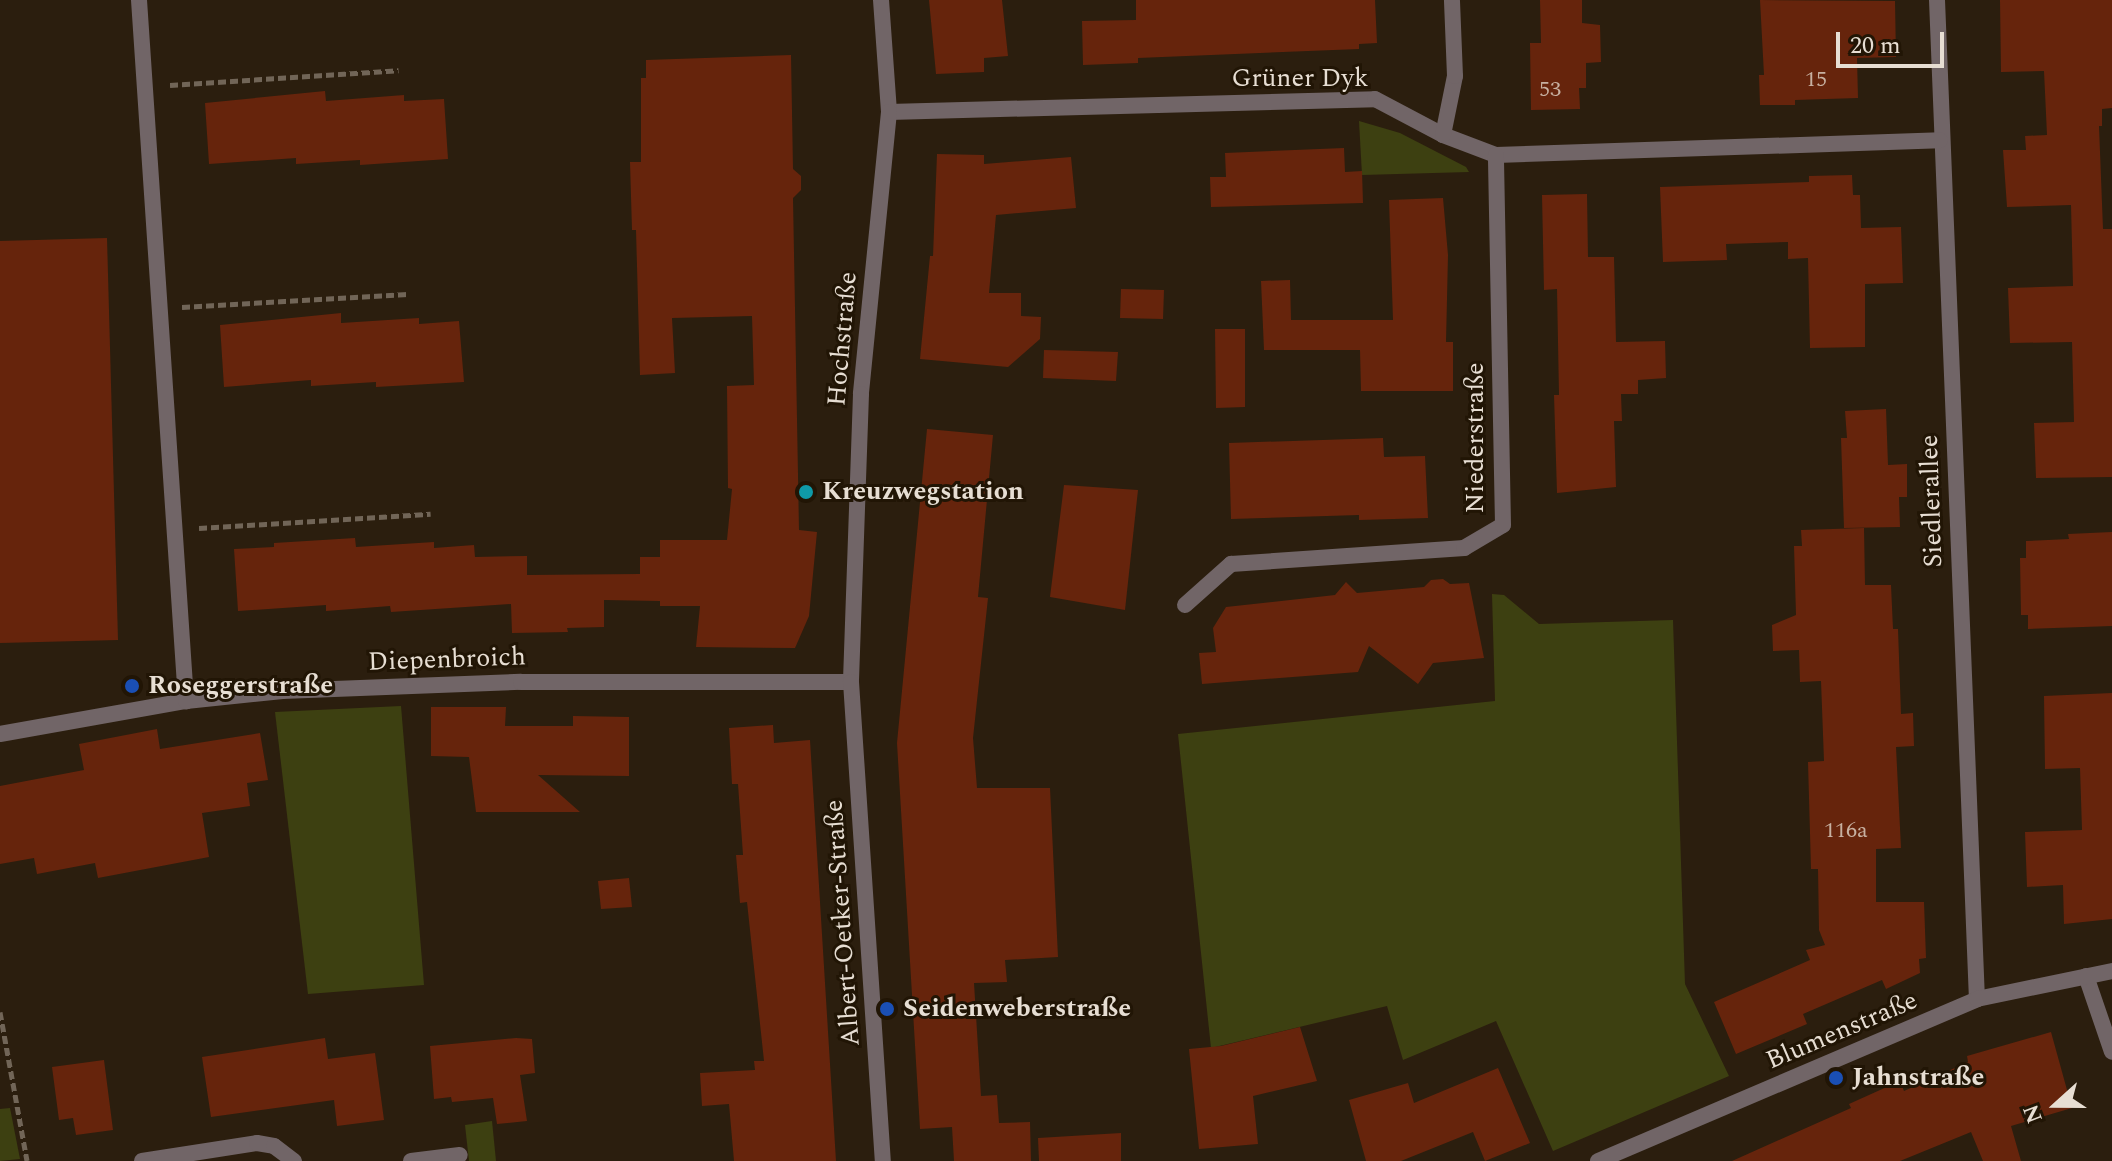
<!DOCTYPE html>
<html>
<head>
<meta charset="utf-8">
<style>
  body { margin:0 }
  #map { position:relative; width:2112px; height:1161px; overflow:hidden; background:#2b1e0e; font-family:Spectral,serif }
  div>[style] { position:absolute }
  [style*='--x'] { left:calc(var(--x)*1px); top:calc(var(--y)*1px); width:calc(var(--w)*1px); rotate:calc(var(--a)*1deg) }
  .green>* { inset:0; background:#3d4011 }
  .building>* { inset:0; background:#66240c }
  .path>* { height:5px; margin-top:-2.5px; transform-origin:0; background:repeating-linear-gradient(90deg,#716557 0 8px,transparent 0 12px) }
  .minor>* { height:16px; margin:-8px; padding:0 8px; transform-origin:8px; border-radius:8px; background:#716567 }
  .tertiary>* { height:16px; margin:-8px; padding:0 8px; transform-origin:8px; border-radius:8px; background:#716567 }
  .dots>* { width:22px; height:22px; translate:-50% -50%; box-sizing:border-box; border:4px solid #211505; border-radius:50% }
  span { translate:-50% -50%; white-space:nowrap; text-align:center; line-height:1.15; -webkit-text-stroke:6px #211505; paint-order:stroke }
  .number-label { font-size:22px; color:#c7b0a1 }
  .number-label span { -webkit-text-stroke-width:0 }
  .street-label { font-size:26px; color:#e7ded3 }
  .poi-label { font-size:26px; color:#e7ded3; font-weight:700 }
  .left { translate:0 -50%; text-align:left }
  .north { position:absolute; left:2016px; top:1065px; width:80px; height:80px; -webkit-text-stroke:6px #211505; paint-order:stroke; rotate:249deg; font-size:22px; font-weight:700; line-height:32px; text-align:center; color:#e7ded3 }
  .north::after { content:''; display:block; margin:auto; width:28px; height:36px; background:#e7ded3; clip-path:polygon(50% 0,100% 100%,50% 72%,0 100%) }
  .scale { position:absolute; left:1836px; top:32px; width:108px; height:36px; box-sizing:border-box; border:4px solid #e7ded3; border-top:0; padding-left:10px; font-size:24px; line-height:28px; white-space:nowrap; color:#e7ded3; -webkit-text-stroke:6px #211505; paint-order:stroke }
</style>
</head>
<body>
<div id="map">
  <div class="green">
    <div style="clip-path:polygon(1359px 121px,1400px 133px,1466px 167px,1469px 172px,1362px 175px)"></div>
    <div style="clip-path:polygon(1492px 594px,1504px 595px,1539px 624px,1673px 620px,1685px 984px,1729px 1076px,1553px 1151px,1496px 1021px,1403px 1060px,1387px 1006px,1211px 1048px,1178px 734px,1495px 701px)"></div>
    <div style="clip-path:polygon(401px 706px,424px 985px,308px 994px,275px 712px)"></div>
    <div style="clip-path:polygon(10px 1108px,20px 1159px,0 1161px,0 1109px)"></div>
    <div style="clip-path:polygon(492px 1121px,496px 1161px,469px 1161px,465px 1125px)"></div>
  </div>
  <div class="building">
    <div style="clip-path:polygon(929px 0,1002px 0,1008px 56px,984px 58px,984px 72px,936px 74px)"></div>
    <div style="clip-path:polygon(1136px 0,1375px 0,1377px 43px,1359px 44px,1359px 49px,1138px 58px,1138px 63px,1083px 65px,1082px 21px,1136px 20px)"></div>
    <div style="clip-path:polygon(1540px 0,1582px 0,1582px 23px,1600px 25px,1601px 62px,1586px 63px,1586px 88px,1579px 88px,1580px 109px,1531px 110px,1530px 43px,1541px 43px)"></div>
    <div style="clip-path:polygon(1760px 0,1895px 1px,1896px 57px,1857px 58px,1858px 98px,1795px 100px,1795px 105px,1760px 105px,1759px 75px,1764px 75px)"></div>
    <div style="clip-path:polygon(2000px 0,2112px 0,2112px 108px,2102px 109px,2102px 126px,2099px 126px,2103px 229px,2112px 229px,2112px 477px,2036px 478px,2034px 423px,2074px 422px,2072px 342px,2010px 343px,2008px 288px,2073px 286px,2071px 205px,2007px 207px,2003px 150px,2026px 150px,2025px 136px,2047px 135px,2044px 71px,2001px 72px)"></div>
    <div style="clip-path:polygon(791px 55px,793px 169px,801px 176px,801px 190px,793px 198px,799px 530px,817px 532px,809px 616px,795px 648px,696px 647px,700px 606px,660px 606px,660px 601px,604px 600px,604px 627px,567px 628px,568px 632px,512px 633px,511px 604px,391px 612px,390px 606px,326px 611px,326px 605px,238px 611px,234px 549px,274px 547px,274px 543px,355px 538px,356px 547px,434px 542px,434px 548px,474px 545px,475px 557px,527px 556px,527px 575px,640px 574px,640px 557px,660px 557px,660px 540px,727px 540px,732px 489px,728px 488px,727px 386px,754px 385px,752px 316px,672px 318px,675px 373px,640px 375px,636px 230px,632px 230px,630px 162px,641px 162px,641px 78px,646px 78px,646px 60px)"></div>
    <div style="clip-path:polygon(325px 91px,326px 101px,404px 95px,404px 101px,444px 99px,448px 159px,360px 165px,360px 160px,296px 164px,296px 158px,209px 164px,205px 103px)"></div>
    <div style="clip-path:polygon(1344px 148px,1345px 172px,1362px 171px,1363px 203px,1211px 207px,1210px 177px,1226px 177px,1225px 153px)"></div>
    <div style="clip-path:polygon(937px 154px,984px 155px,984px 164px,1071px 157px,1076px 208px,996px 215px,989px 293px,1021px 293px,1021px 316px,1041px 317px,1040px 339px,1008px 367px,920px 359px,930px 256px,933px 256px)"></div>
    <div style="clip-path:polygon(1852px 175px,1853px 195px,1860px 195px,1861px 228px,1901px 227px,1903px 283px,1865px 284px,1865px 347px,1810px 348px,1808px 258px,1788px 259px,1788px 242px,1726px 244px,1727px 260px,1663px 262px,1660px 187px,1809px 182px,1809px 176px)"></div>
    <div style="clip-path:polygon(1587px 194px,1588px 257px,1614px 257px,1616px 342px,1665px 341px,1666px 378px,1638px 380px,1638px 394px,1621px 394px,1622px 421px,1614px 421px,1616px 487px,1557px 493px,1554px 395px,1559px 395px,1557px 289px,1544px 290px,1542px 195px)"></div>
    <div style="clip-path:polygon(1443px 198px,1448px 255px,1446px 342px,1453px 342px,1453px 391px,1361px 391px,1360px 350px,1264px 350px,1261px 281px,1290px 280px,1291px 320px,1393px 320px,1389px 200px)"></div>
    <div style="clip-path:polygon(107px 238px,118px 640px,0 643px,0 241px)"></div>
    <div style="clip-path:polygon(1121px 289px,1164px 290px,1163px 319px,1120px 318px)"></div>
    <div style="clip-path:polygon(341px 313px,341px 323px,419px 318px,419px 324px,459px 321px,464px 382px,376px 387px,376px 382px,311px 386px,311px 380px,224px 387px,220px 325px)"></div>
    <div style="clip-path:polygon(1215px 329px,1245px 329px,1245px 407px,1216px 408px)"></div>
    <div style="clip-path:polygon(1044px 350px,1118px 352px,1116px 381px,1043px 378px)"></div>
    <div style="clip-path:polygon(1886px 409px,1888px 465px,1907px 464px,1907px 497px,1899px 497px,1900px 527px,1844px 528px,1841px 438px,1847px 438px,1845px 411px)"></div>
    <div style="clip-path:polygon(927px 429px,993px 435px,978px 597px,988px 598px,973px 738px,977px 788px,1050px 788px,1058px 957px,1005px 960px,1007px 982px,974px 983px,981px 1096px,997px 1095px,999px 1123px,1030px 1122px,1031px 1161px,954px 1161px,952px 1127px,920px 1129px,897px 743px)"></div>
    <div style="clip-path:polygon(1383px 438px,1384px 457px,1425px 456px,1428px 518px,1359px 520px,1359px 515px,1231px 519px,1229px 443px)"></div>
    <div style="clip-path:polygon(1064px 485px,1138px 490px,1125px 610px,1050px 597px)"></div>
    <div style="clip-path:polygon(1864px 528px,1865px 585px,1891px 585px,1893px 629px,1898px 629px,1901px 714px,1913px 713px,1914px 746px,1896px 747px,1901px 848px,1876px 849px,1876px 902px,1924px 902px,1926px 958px,1919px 959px,1920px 973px,1886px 989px,1882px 980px,1803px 1014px,1807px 1024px,1736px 1054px,1714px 1002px,1810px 960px,1806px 950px,1825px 945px,1819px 930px,1818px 869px,1811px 869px,1808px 762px,1824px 761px,1821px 681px,1800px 682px,1799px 650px,1773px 651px,1772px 625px,1796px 615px,1794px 546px,1802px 546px,1801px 530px)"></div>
    <div style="clip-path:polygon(2112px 532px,2112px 626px,2028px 629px,2028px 615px,2021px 615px,2020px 558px,2026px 558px,2026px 541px,2069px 539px,2068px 534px)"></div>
    <div style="clip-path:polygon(1443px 579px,1450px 584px,1469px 583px,1484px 658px,1433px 663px,1418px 684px,1369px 646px,1358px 672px,1202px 684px,1199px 653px,1216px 652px,1213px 628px,1226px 607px,1335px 595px,1346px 582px,1357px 593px,1424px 587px,1431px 580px)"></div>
    <div style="clip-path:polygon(2112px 693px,2112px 919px,2064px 924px,2063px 885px,2027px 887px,2025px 832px,2082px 830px,2080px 768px,2045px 769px,2044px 696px)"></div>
    <div style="clip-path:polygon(431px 707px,506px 707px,505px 726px,573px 726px,573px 716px,629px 717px,629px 776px,538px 775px,580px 812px,476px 812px,469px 757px,431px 756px)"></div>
    <div style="clip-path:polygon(773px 725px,774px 743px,810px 740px,836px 1161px,734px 1161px,729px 1104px,702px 1106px,700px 1073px,755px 1070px,754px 1061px,764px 1061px,747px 902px,740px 903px,736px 855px,743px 855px,738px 784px,732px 784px,729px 728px)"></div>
    <div style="clip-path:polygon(157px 729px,160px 749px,260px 733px,268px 780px,247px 783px,250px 806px,202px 813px,209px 857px,98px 878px,95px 863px,37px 874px,34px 858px,0 864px,0 786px,84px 770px,79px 744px)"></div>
    <div style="clip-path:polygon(629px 878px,632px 907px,601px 909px,598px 881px)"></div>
    <div style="clip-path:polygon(1300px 1027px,1317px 1081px,1253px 1096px,1258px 1144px,1199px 1149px,1189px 1049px,1221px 1046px)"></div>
    <div style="clip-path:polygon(2051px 1032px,2072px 1108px,2011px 1126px,2021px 1161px,1983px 1161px,1971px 1132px,1900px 1161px,1732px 1161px,1851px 1108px,1849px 1104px,1900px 1081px,1904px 1091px,1968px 1062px,1967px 1056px)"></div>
    <div style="clip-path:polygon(325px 1038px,328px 1059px,375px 1053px,384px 1120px,337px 1126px,334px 1100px,211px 1117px,202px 1057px)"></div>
    <div style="clip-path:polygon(516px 1038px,532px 1039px,535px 1073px,520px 1075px,527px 1121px,497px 1124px,493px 1098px,452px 1102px,451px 1097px,434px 1099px,430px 1046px)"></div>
    <div style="clip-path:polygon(104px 1060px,113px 1130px,76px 1135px,73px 1118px,59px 1120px,52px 1067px)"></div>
    <div style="clip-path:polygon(1498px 1068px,1530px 1143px,1485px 1161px,1473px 1132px,1401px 1161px,1366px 1161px,1349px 1100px,1408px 1083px,1414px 1103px)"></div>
    <div style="clip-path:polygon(1121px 1133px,1121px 1161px,1039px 1161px,1038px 1138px)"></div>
  </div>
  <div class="path">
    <div style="--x:170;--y:85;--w:229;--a:-3.7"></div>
    <div style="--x:182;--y:307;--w:226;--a:-3.3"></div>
    <div style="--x:199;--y:528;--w:232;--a:-3.5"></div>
    <div style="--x:0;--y:1012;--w:151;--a:79.7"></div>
  </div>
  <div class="minor">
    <div style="--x:139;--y:0;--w:703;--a:86.16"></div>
    <div style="--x:1937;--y:0;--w:1000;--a:87.71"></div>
    <div style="--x:889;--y:112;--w:486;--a:-1.5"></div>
    <div style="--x:1375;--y:99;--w:77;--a:27.9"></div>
    <div style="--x:1443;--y:135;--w:57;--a:20.7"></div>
    <div style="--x:1496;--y:155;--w:444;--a:-1.9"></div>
    <div style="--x:1443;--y:135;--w:60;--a:-78.5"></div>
    <div style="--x:1455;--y:76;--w:76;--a:-92.3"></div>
    <div style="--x:1185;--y:605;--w:62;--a:-41.7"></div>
    <div style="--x:1231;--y:564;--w:234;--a:-3.9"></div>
    <div style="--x:1464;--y:548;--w:45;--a:-30.5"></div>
    <div style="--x:1503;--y:525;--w:370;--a:-91.1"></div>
    <div style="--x:0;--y:734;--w:189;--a:-10.1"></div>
    <div style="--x:186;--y:701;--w:97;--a:-5.9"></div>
    <div style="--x:282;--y:691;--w:239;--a:-2.2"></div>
    <div style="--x:521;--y:682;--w:330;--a:0"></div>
    <div style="--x:2086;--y:976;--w:80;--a:71.1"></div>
    <div style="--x:142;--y:1161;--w:116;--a:-8.9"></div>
    <div style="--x:257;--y:1143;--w:17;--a:10"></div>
    <div style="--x:274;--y:1146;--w:25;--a:37"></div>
    <div style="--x:411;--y:1161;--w:49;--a:-7"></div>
    <div style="--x:1598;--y:1161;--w:412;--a:-23.1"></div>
    <div style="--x:1977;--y:999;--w:138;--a:-11.7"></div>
  </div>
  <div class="tertiary">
    <div style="--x:881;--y:0;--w:112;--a:85.9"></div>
    <div style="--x:889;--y:112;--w:283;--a:95.7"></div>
    <div style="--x:861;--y:394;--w:288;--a:92"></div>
    <div style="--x:851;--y:682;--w:480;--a:86.2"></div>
  </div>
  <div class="dots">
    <div style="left:806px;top:492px;background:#0f9aa8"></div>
    <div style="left:132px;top:686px;background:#1a4fb4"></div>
    <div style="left:887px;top:1009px;background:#1a4fb4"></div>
    <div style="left:1836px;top:1078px;background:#1a4fb4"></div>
  </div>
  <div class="number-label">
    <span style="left:1816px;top:80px">15</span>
    <span style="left:1550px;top:90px">53</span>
    <span style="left:1846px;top:831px">116a</span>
  </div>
  <div class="street-label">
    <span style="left:1300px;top:79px">Grüner Dyk</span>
    <span style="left:843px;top:339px;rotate:-85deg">Hochstraße</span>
    <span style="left:1476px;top:438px;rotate:-90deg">Niederstraße</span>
    <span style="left:1932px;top:501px;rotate:-92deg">Siedlerallee</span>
    <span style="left:447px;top:660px;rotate:-2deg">Diepenbroich</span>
    <span style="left:843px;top:923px;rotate:-94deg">Albert-Oetker-Straße</span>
    <span style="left:1842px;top:1031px;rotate:-23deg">Blumenstraße</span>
  </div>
  <div class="poi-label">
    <span class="left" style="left:822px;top:492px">Kreuzwegstation</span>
    <span class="left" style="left:148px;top:686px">Roseggerstraße</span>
    <span class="left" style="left:903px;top:1009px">Seidenweberstraße</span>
    <span class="left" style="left:1852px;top:1078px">Jahnstraße</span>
  </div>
  <div class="north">N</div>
  <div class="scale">20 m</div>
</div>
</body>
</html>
